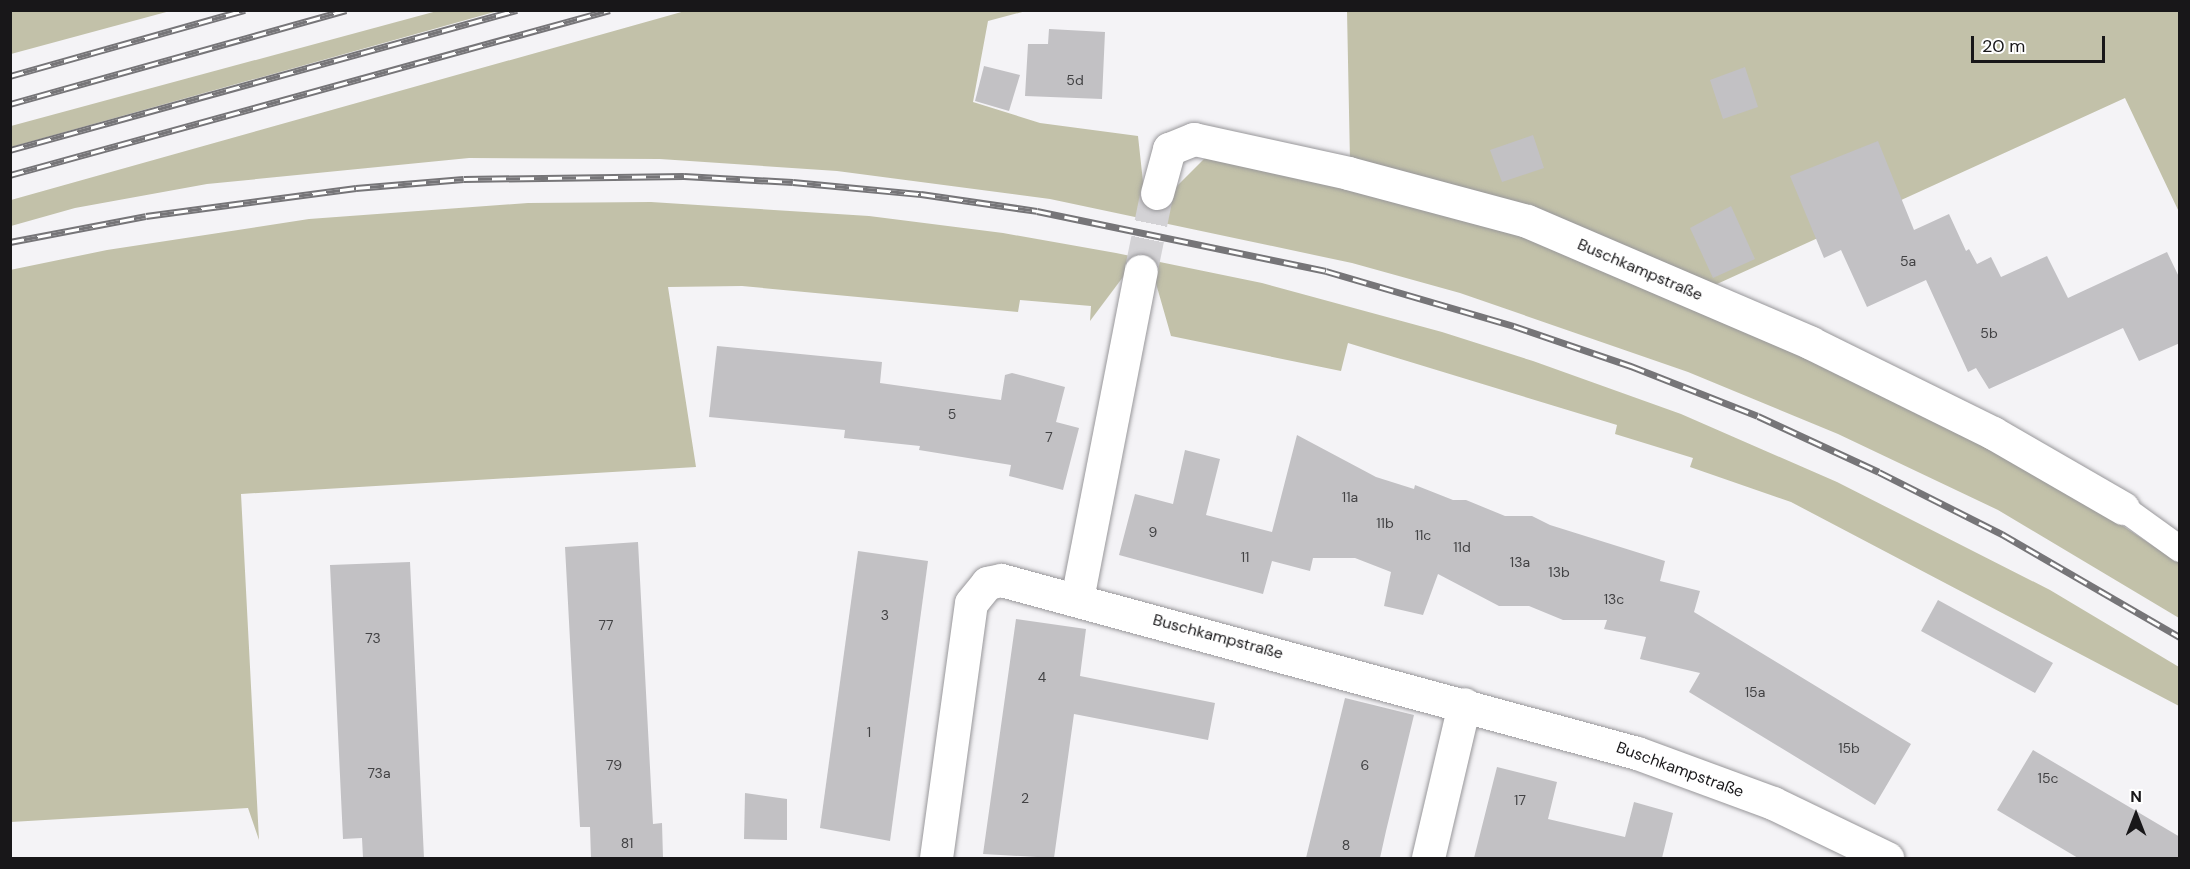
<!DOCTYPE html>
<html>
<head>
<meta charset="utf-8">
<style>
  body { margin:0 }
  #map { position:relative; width:2190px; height:869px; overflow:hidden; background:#f4f3f6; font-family:"DM Sans",sans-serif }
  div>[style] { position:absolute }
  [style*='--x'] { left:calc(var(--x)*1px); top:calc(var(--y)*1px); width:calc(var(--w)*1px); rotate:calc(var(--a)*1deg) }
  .green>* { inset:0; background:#c2c1a9 }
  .building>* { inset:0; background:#c2c1c4 }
  .street-tunnel>* { height:33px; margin-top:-16.5px; transform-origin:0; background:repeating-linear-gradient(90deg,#d3d2d5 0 33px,transparent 0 49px) }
  .roads { filter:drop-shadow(0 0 2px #98979a) drop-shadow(0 0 2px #98979a) }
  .lane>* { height:26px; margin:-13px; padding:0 13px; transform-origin:13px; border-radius:13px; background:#fff }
  .street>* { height:33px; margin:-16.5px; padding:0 16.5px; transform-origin:16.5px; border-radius:16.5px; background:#fff }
  .rail>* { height:7px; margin-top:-3.5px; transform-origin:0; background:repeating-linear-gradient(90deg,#fff 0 14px,#767578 0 28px); box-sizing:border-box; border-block:2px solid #767578 }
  span { translate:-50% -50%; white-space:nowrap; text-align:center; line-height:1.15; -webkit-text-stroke:6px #fff; paint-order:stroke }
  .number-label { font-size:14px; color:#424244 }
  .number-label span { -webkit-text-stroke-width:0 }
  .street-label { font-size:16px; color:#181719 }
  .frame { position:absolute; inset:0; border:12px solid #181719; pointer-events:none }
  .north { position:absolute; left:2106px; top:785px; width:60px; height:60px; -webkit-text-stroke:4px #fff; paint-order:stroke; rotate:0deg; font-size:16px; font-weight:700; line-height:24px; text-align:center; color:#181719 }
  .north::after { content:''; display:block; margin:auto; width:21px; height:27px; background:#181719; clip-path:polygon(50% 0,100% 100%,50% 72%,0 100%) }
  .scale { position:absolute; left:1971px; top:36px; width:134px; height:27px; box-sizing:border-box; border:3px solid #181719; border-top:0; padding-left:8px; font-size:18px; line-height:21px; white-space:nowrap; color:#181719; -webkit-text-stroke:4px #fff; paint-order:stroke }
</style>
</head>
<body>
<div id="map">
  <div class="green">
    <div style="clip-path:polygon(11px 10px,170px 10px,170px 11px,11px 54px)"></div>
    <div style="clip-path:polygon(437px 11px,498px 11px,11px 147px,11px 126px)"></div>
    <div style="clip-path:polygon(685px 11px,1026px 11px,988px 21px,973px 102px,1040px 123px,1138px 136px,1144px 191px,1168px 195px,1207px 156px,1339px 185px,1526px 235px,1855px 373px,2032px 466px,2179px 563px,2179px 618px,1998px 510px,1838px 434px,1688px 372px,1460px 293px,1352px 263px,1050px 199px,837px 171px,660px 159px,469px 158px,207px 184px,75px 208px,11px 226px,11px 200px)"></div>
    <div style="clip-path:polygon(1347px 11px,2179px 11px,2179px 212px,2125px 98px,1706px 289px,1350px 162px)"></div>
    <div style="clip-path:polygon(651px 202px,869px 216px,1003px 233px,1116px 253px,1262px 283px,1442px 332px,1533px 361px,1681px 414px,1837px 482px,2050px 590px,2179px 667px,2179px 706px,1791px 502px,1690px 467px,1693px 458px,1615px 434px,1617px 425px,1348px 343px,1341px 371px,1171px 336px,1153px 273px,1129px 269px,1090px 321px,1091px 306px,1020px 300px,1018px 312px,742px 286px,668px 287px,696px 467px,241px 494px,259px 840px,248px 808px,11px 822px,10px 270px,107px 250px,309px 219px,528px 203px)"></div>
  </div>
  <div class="building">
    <div style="clip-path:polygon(1049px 29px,1105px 32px,1102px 99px,1025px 96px,1028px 44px,1048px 44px)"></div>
    <div style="clip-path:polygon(984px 66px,1020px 75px,1009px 111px,975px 101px)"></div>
    <div style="clip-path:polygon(1745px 67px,1758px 107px,1723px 119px,1710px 80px)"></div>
    <div style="clip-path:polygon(1533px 135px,1544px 168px,1502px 182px,1490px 150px)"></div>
    <div style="clip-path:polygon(1878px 141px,1914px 230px,1949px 214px,1966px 251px,1969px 249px,1977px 264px,1991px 257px,2001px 277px,2047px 256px,2068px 298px,2167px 252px,2180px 279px,2180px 343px,2139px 361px,2123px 328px,1989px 389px,1976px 368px,1968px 372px,1926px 280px,1867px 307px,1841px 250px,1824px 258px,1790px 176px)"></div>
    <div style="clip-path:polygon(1731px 206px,1755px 259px,1713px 278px,1690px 228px)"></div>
    <div style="clip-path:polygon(717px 346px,882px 362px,880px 383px,1001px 400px,1005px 375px,1012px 373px,1065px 387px,1056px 422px,1079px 428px,1063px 490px,1009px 476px,1011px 465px,919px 450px,920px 446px,844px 438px,845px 430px,709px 417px)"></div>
    <div style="clip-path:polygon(1297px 435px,1376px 477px,1414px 489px,1415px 485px,1453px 500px,1466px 500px,1505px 516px,1532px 516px,1550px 525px,1665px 561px,1660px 581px,1700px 591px,1694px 612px,1911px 744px,1875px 805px,1689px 692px,1700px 673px,1640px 659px,1646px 637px,1604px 629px,1607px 620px,1563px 620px,1529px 606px,1499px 606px,1438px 574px,1423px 615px,1384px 606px,1391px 572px,1355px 558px,1313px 558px,1310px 571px,1272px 561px,1263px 594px,1119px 555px,1135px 494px,1173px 504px,1185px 450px,1220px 459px,1206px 515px,1272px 532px)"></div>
    <div style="clip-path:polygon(638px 542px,653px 824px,662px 823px,663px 858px,591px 858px,590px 827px,580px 827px,565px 547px)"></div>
    <div style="clip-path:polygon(858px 551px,928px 561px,890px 841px,820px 828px)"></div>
    <div style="clip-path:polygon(410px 562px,424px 858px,363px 858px,362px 838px,343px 839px,330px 565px)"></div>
    <div style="clip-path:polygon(1938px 600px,2053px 663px,2035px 693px,1921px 631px)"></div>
    <div style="clip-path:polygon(1016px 619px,1086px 629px,1080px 676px,1215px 703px,1208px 740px,1074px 714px,1054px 858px,983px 854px)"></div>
    <div style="clip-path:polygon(1345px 698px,1414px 715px,1386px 831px,1380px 858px,1306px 858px)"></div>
    <div style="clip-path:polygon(2033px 750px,2180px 837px,2180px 858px,2078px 858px,1997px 810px)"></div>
    <div style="clip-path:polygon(1497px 767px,1557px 782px,1548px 819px,1625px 837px,1634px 802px,1673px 813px,1662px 858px,1474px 858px)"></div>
    <div style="clip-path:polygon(745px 793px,787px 799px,787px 840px,744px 839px)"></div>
  </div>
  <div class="street-tunnel">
    <div style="--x:1141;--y:271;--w:80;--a:-78.4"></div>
  </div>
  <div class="roads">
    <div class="lane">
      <div style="--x:2123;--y:508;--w:70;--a:35.7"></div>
    </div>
    <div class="street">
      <div style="--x:1157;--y:193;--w:46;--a:-74.7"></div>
      <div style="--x:1169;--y:149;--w:27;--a:-22"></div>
      <div style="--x:1194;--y:139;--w:158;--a:12.4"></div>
      <div style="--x:1348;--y:173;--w:185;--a:15"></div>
      <div style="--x:1527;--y:221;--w:309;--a:23.2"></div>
      <div style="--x:1811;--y:343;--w:203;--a:26.3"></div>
      <div style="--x:1993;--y:433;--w:150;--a:30"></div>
      <div style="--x:1077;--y:599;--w:334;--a:-79"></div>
      <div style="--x:936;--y:858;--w:257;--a:-82.2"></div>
      <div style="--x:971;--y:603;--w:26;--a:-51"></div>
      <div style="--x:987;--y:583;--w:14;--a:-12"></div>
      <div style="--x:1001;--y:580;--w:659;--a:15.22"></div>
      <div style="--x:1637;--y:753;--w:145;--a:20.2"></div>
      <div style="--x:1773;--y:803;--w:127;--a:25.8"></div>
      <div style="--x:1428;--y:858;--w:158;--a:-76.8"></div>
    </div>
  </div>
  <div class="rail">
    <div style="--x:10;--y:76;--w:244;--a:-15.7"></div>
    <div style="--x:10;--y:104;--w:349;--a:-15.6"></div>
    <div style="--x:10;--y:150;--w:526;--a:-15.44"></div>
    <div style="--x:10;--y:175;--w:622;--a:-15.38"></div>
    <div style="--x:10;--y:242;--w:138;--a:-10.8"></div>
    <div style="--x:146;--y:216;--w:212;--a:-7.6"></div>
    <div style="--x:356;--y:188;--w:108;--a:-4.8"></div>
    <div style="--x:464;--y:179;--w:220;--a:-0.8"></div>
    <div style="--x:684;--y:176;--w:109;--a:3.2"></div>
    <div style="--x:793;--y:182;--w:129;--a:5.4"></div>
    <div style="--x:921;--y:194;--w:117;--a:8.3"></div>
    <div style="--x:1037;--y:211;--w:295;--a:11.7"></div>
    <div style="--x:1326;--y:271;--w:196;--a:16.3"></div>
    <div style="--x:1514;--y:326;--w:124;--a:18.9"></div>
    <div style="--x:1631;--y:366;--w:136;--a:21.5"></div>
    <div style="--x:1758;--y:416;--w:133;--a:24.8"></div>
    <div style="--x:1879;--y:472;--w:138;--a:26.8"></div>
    <div style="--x:2002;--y:534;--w:206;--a:30.1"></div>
  </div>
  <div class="number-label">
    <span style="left:1075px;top:80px">5d</span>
    <span style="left:1908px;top:261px">5a</span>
    <span style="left:1989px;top:333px">5b</span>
    <span style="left:952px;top:414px">5</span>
    <span style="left:1049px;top:437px">7</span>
    <span style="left:1350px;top:497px">11a</span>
    <span style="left:1385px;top:523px">11b</span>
    <span style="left:1153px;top:532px">9</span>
    <span style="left:1423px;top:535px">11c</span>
    <span style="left:1462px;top:547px">11d</span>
    <span style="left:1245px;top:557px">11</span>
    <span style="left:1520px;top:562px">13a</span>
    <span style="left:1559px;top:572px">13b</span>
    <span style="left:1614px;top:599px">13c</span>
    <span style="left:885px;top:615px">3</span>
    <span style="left:606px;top:625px">77</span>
    <span style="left:373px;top:638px">73</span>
    <span style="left:1042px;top:677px">4</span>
    <span style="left:1755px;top:692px">15a</span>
    <span style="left:869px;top:732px">1</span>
    <span style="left:1849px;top:748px">15b</span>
    <span style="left:614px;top:765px">79</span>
    <span style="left:1365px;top:765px">6</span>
    <span style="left:379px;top:773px">73a</span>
    <span style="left:2048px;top:778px">15c</span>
    <span style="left:1025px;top:798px">2</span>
    <span style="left:1520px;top:800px">17</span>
    <span style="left:627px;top:843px">81</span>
    <span style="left:1346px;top:845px">8</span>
  </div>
  <div class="street-label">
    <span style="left:1640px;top:270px;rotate:23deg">Buschkampstraße</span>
    <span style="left:1218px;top:637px;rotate:15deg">Buschkampstraße</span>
    <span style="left:1680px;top:770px;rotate:20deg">Buschkampstraße</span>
  </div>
  <div class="frame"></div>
  <div class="north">N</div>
  <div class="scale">20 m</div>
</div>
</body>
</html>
